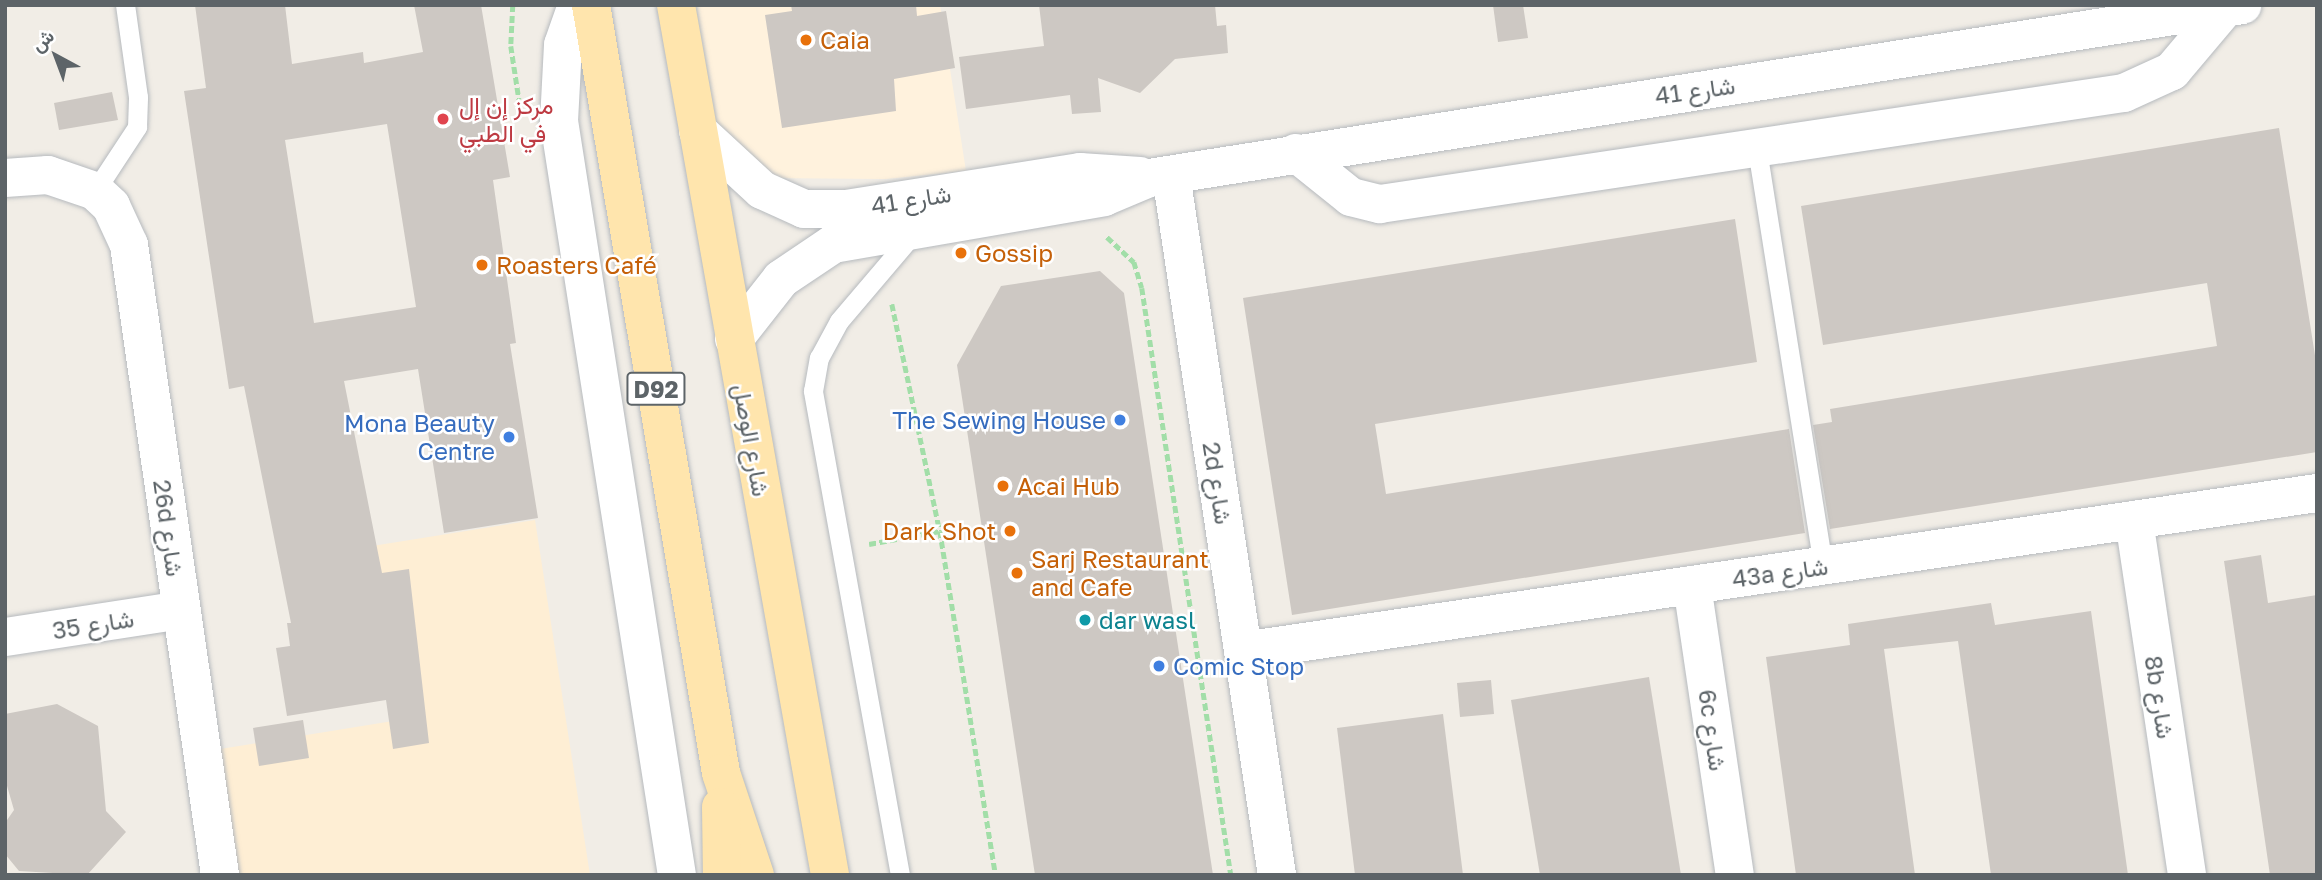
<!DOCTYPE html>
<html>
<head>
<meta charset="utf-8">
<style>
  body { margin:0 }
  #map { position:relative; width:2322px; height:880px; overflow:hidden; background:#f1ede6; font-family:"Golos Text",Vazirmatn,sans-serif }
  div>[style] { position:absolute }
  [style*='--x'] { left:calc(var(--x)*1px); top:calc(var(--y)*1px); width:calc(var(--w)*1px); rotate:calc(var(--a)*1deg) }
  .commercial>* { inset:0; background:#fff2dd }
  .sand>* { inset:0; background:#feeed4 }
  .building>* { inset:0; background:#cdc8c3 }
  .path>* { height:4.5px; margin-top:-2.25px; transform-origin:0; background:repeating-linear-gradient(90deg,#a2dea8 0 7px,transparent 0 10.5px) }
  .roads { filter:drop-shadow(0 0 2px #b6babe) drop-shadow(0 0 2px #b6babe) }
  .lane>* { height:19px; margin:-9.5px; padding:0 9.5px; transform-origin:9.5px; border-radius:9.5px; background:#fff }
  .street>* { height:38px; margin:-19px; padding:0 19px; transform-origin:19px; border-radius:19px; background:#fff }
  .primary>* { height:38px; margin:-19px; padding:0 19px; transform-origin:19px; border-radius:19px; background:#ffe5ad }
  .dots>* { width:19px; height:19px; translate:-50% -50%; box-sizing:border-box; border:4px solid #fff; border-radius:50% }
  span { translate:-50% -50%; white-space:nowrap; text-align:center; line-height:1.15; -webkit-text-stroke:5px #fff; paint-order:stroke }
  .shield-label span { padding:2px 5px; background:#fff; border:2px solid; border-radius:5px; -webkit-text-stroke-width:0 }
  .shield-label { font-size:23px; color:#5d6468; font-weight:700 }
  .food-label { font-size:24px; color:#c56008 }
  .left { translate:0 -50%; text-align:left }
  .right { translate:-100% -50%; text-align:right }
  .street-label { font-size:24px; color:#5d6468 }
  .health-label { font-size:24px; color:#be3a42 }
  .shop-label { font-size:24px; color:#366cbe }
  .culture-label { font-size:24px; color:#0d838f }
  .frame { position:absolute; inset:0; border:7px solid #5d6468; pointer-events:none }
  .north { position:absolute; left:21px; top:21px; width:70px; height:70px; -webkit-text-stroke:5px #fff; paint-order:stroke; rotate:319deg; font-size:19px; font-weight:700; line-height:28px; text-align:center; color:#5d6468 }
  .north::after { content:''; display:block; margin:auto; width:24px; height:32px; background:#5d6468; clip-path:polygon(50% 0,100% 100%,50% 72%,0 100%) }
</style>
</head>
<body>
<div id="map">
  <div class="commercial">
    <div style="clip-path:polygon(674px 5px,940px 5px,966px 171px,886px 179px,753px 178px,699px 161px)"></div>
  </div>
  <div class="sand">
    <div style="clip-path:polygon(535px 520px,590px 875px,233px 875px,214px 750px,393px 721px,366px 547px)"></div>
  </div>
  <div class="building">
    <div style="clip-path:polygon(evenodd,195px 5px,285px 5px,292px 64px,363px 52px,364px 63px,423px 52px,414px 5px,481px 5px,510px 177px,493px 180px,516px 343px,510px 344px,538px 518px,444px 533px,418px 369px,344px 381px,382px 573px,409px 569px,429px 743px,393px 749px,386px 700px,287px 716px,276px 648px,290px 646px,287px 623px,291px 623px,244px 386px,229px 389px,184px 91px,206px 88px,195px 5px,387px 124px,416px 307px,314px 323px,285px 140px,387px 124px)"></div>
    <div style="clip-path:polygon(791px 5px,916px 5px,917px 16px,946px 11px,955px 68px,894px 79px,896px 111px,782px 128px,765px 15px,792px 11px)"></div>
    <div style="clip-path:polygon(1039px 5px,1215px 5px,1217px 26px,1226px 25px,1228px 53px,1175px 59px,1140px 93px,1098px 78px,1101px 112px,1072px 114px,1070px 95px,966px 109px,959px 57px,1044px 46px)"></div>
    <div style="clip-path:polygon(1493px 5px,1523px 5px,1528px 38px,1498px 42px)"></div>
    <div style="clip-path:polygon(112px 92px,118px 120px,59px 130px,54px 103px)"></div>
    <div style="clip-path:polygon(2279px 128px,2317px 368px,2317px 452px,1830px 529px,1813px 425px,1832px 422px,1830px 409px,2217px 346px,2207px 283px,1823px 345px,1801px 206px)"></div>
    <div style="clip-path:polygon(1735px 219px,1757px 362px,1375px 424px,1386px 494px,1789px 429px,1805px 533px,1292px 615px,1243px 298px)"></div>
    <div style="clip-path:polygon(1100px 271px,1124px 293px,1213px 875px,1035px 875px,957px 365px,1001px 286px)"></div>
    <div style="clip-path:polygon(2261px 555px,2268px 603px,2317px 595px,2317px 875px,2270px 875px,2224px 561px)"></div>
    <div style="clip-path:polygon(1991px 603px,1995px 625px,2091px 611px,2128px 875px,1991px 875px,1958px 641px,1884px 649px,1915px 875px,1796px 875px,1766px 657px,1850px 645px,1848px 624px)"></div>
    <div style="clip-path:polygon(1649px 677px,1681px 875px,1540px 875px,1511px 700px)"></div>
    <div style="clip-path:polygon(1491px 680px,1494px 714px,1460px 717px,1457px 683px)"></div>
    <div style="clip-path:polygon(57px 704px,98px 726px,106px 811px,126px 832px,87px 875px,19px 871px,5px 854px,5px 823px,14px 810px,5px 779px,5px 714px)"></div>
    <div style="clip-path:polygon(1443px 714px,1463px 875px,1355px 875px,1337px 728px)"></div>
    <div style="clip-path:polygon(303px 720px,309px 758px,259px 766px,253px 728px)"></div>
  </div>
  <div class="path">
    <div style="--x:513;--y:5;--w:41;--a:92.8"></div>
    <div style="--x:511;--y:46;--w:54;--a:81.4"></div>
    <div style="--x:1107;--y:237;--w:37;--a:43"></div>
    <div style="--x:1134;--y:262;--w:27;--a:73"></div>
    <div style="--x:1142;--y:288;--w:594;--a:81.38"></div>
    <div style="--x:892;--y:304;--w:232;--a:78.1"></div>
    <div style="--x:940;--y:531;--w:349;--a:80.8"></div>
    <div style="--x:869;--y:544;--w:72;--a:-10.4"></div>
  </div>
  <div class="roads">
    <div class="lane">
      <div style="--x:1757;--y:149;--w:422;--a:81"></div>
      <div style="--x:95;--y:191;--w:77;--a:-56.7"></div>
      <div style="--x:137;--y:127;--w:30;--a:-88"></div>
      <div style="--x:138;--y:97;--w:93;--a:-98"></div>
      <div style="--x:900;--y:875;--w:492;--a:-100.2"></div>
      <div style="--x:813;--y:391;--w:34;--a:-80"></div>
      <div style="--x:819;--y:358;--w:42;--a:-61.6"></div>
      <div style="--x:839;--y:321;--w:114;--a:-49.6"></div>
    </div>
    <div class="street">
      <div style="--x:577;--y:5;--w:42;--a:109.3"></div>
      <div style="--x:563;--y:45;--w:76;--a:93"></div>
      <div style="--x:559;--y:121;--w:763;--a:81.11"></div>
      <div style="--x:698;--y:131;--w:87;--a:42.7"></div>
      <div style="--x:762;--y:190;--w:46;--a:24.3"></div>
      <div style="--x:804;--y:209;--w:42;--a:0"></div>
      <div style="--x:846;--y:209;--w:237;--a:-9"></div>
      <div style="--x:1080;--y:172;--w:60;--a:3.8"></div>
      <div style="--x:1296;--y:153;--w:70;--a:38.7"></div>
      <div style="--x:1351;--y:197;--w:30;--a:14"></div>
      <div style="--x:1380;--y:204;--w:752;--a:-8.49"></div>
      <div style="--x:2124;--y:93;--w:53;--a:-24.6"></div>
      <div style="--x:2172;--y:71;--w:84;--a:-49.8"></div>
      <div style="--x:1171;--y:175;--w:708;--a:81.39"></div>
      <div style="--x:5;--y:178;--w:43;--a:-4"></div>
      <div style="--x:48;--y:175;--w:50;--a:18.8"></div>
      <div style="--x:95;--y:191;--w:22;--a:43"></div>
      <div style="--x:111;--y:206;--w:43;--a:65.2"></div>
      <div style="--x:129;--y:245;--w:637;--a:81.78"></div>
      <div style="--x:734;--y:339;--w:76;--a:-51.9"></div>
      <div style="--x:781;--y:279;--w:63;--a:-33.9"></div>
      <div style="--x:833;--y:244;--w:275;--a:-9.8"></div>
      <div style="--x:1104;--y:197;--w:49;--a:-22.9"></div>
      <div style="--x:1149;--y:178;--w:1107;--a:-8.99"></div>
      <div style="--x:2134;--y:520;--w:359;--a:81.5"></div>
      <div style="--x:1692;--y:585;--w:293;--a:81.6"></div>
      <div style="--x:5;--y:637;--w:178;--a:-8.7"></div>
      <div style="--x:1243;--y:651;--w:1086;--a:-8.37"></div>
    </div>
    <div class="primary">
      <div style="--x:591;--y:5;--w:779;--a:80.39"></div>
      <div style="--x:721;--y:773;--w:108;--a:71.6"></div>
      <div style="--x:676;--y:5;--w:884;--a:79.96"></div>
      <div style="--x:721;--y:807;--w:68;--a:89.2"></div>
    </div>
  </div>
  <div class="dots">
    <div style="left:806px;top:40px;background:#e8710a"></div>
    <div style="left:443px;top:119px;background:#e0444e"></div>
    <div style="left:961px;top:253px;background:#e8710a"></div>
    <div style="left:482px;top:265px;background:#e8710a"></div>
    <div style="left:1120px;top:420px;background:#3f7fe0"></div>
    <div style="left:509px;top:437px;background:#3f7fe0"></div>
    <div style="left:1003px;top:486px;background:#e8710a"></div>
    <div style="left:1010px;top:531px;background:#e8710a"></div>
    <div style="left:1017px;top:573px;background:#e8710a"></div>
    <div style="left:1085px;top:620px;background:#0f9aa8"></div>
    <div style="left:1159px;top:666px;background:#3f7fe0"></div>
  </div>
  <div class="shield-label">
    <span style="left:656px;top:389px">D92</span>
  </div>
  <div class="food-label">
    <span class="left" style="left:820px;top:40px">Caia</span>
    <span class="left" style="left:975px;top:253px">Gossip</span>
    <span class="left" style="left:496px;top:265px">Roasters Café</span>
    <span class="left" style="left:1017px;top:486px">Acai Hub</span>
    <span class="right" style="left:996px;top:531px">Dark Shot</span>
    <span class="left" style="left:1031px;top:573px">Sarj Restaurant<br>and Cafe</span>
  </div>
  <div class="street-label">
    <span style="left:1695px;top:90px;rotate:-8deg">شارع 41</span>
    <span style="left:911px;top:199px;rotate:-9deg">شارع 41</span>
    <span style="left:752px;top:440px;rotate:80deg">شارع الوصل</span>
    <span style="left:1218px;top:483px;rotate:81deg">2d شارع</span>
    <span style="left:169px;top:528px;rotate:82deg">26d شارع</span>
    <span style="left:1780px;top:572px;rotate:-8deg">43a شارع</span>
    <span style="left:93px;top:624px;rotate:-9deg">شارع 35</span>
    <span style="left:2160px;top:697px;rotate:81deg">8b شارع</span>
    <span style="left:1713px;top:730px;rotate:82deg">6c شارع</span>
  </div>
  <div class="health-label">
    <span class="left" style="left:459px;top:119px">مركز إن إل<br>في الطبي</span>
  </div>
  <div class="shop-label">
    <span class="right" style="left:1106px;top:420px">The Sewing House</span>
    <span class="right" style="left:495px;top:437px">Mona Beauty<br>Centre</span>
    <span class="left" style="left:1173px;top:666px">Comic Stop</span>
  </div>
  <div class="culture-label">
    <span class="left" style="left:1099px;top:620px">dar wasl</span>
  </div>
  <div class="frame"></div>
  <div class="north">ش</div>
</div>
</body>
</html>
